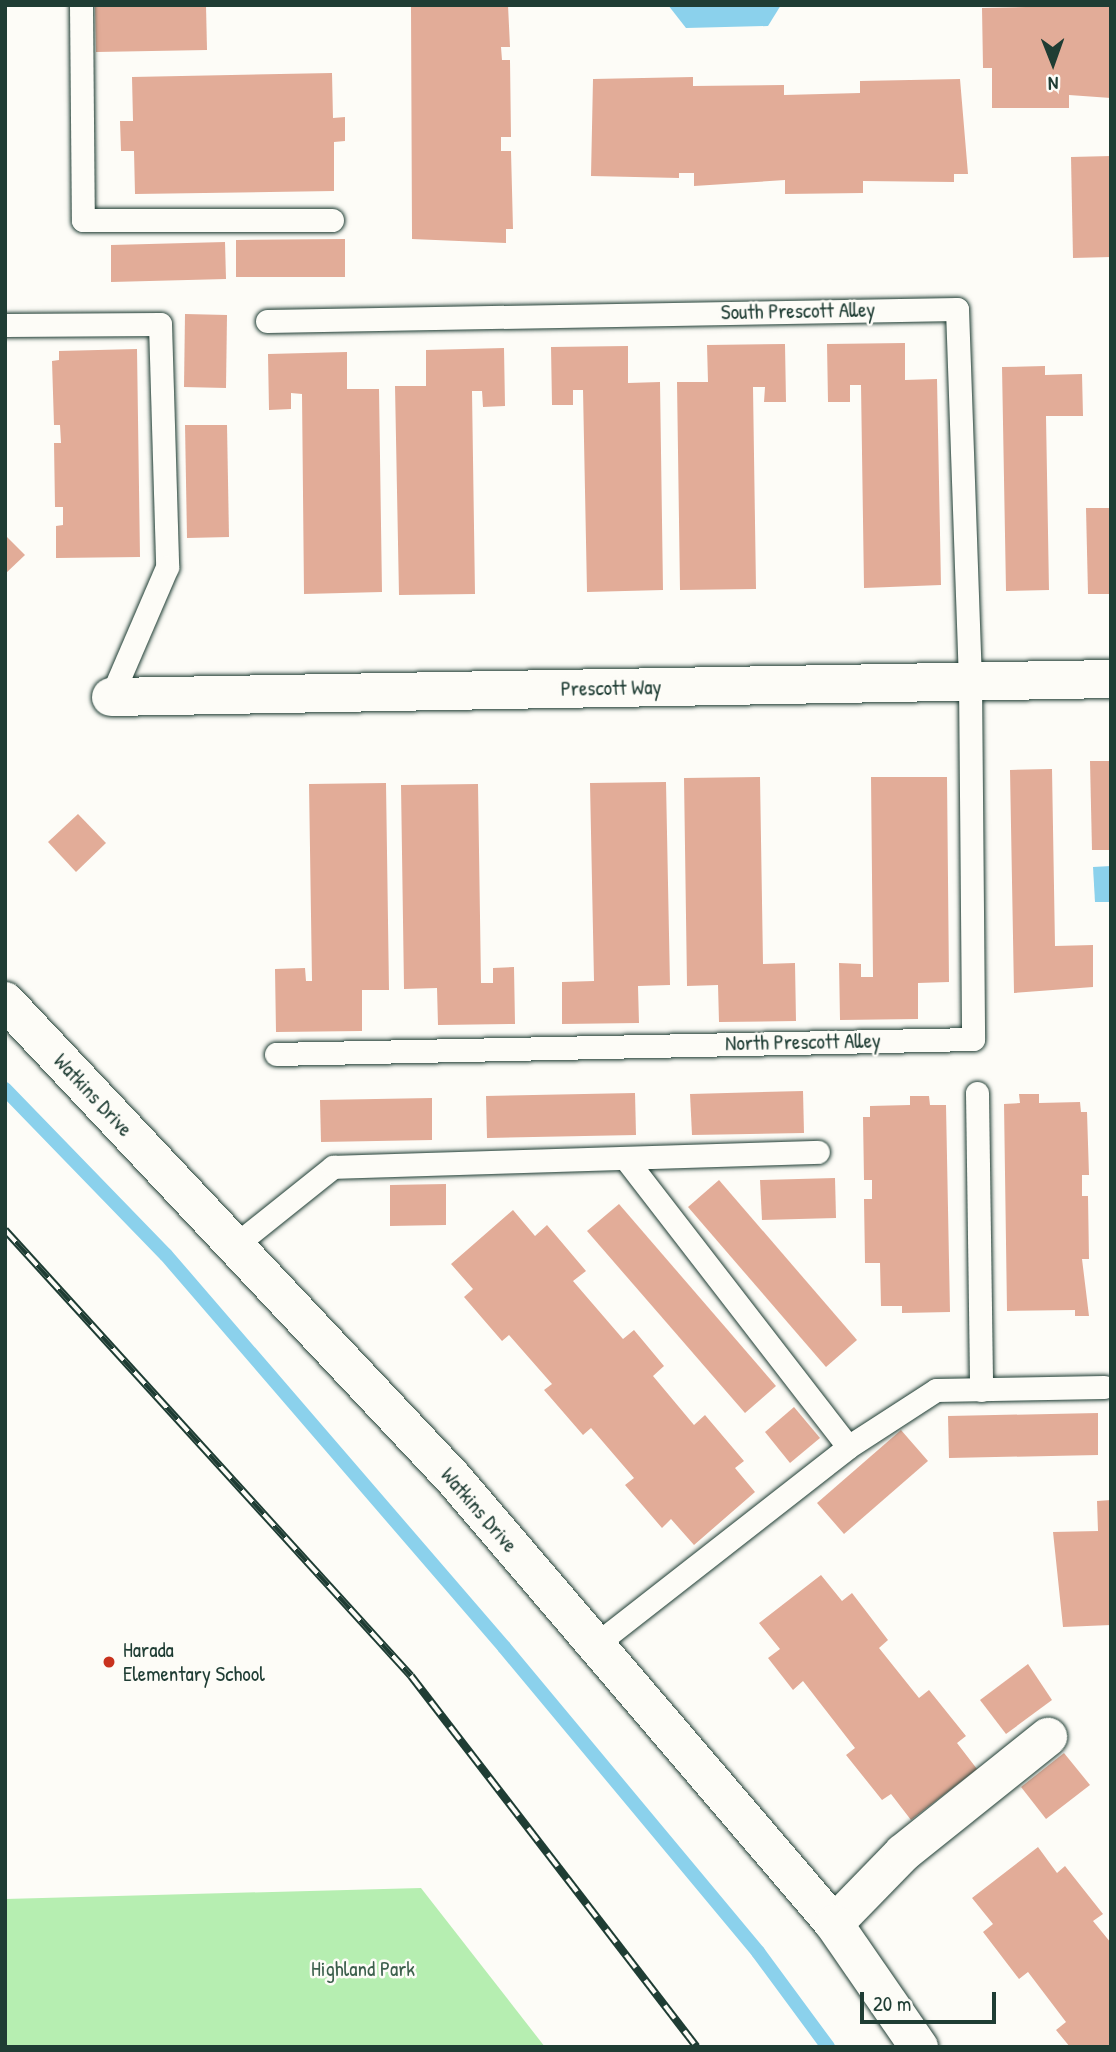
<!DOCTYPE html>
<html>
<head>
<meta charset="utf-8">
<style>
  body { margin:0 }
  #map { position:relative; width:1116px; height:2052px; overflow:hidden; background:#fdfcf7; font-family:"Patrick Hand",sans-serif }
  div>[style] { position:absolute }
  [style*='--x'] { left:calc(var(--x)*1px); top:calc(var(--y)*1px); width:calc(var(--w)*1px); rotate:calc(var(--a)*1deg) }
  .green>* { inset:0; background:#b6eeb1 }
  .water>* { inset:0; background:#8bd1ec }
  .stream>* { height:14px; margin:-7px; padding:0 7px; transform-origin:7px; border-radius:7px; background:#8bd1ec }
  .building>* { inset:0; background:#e2ac98 }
  .roads { filter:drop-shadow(0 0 2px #1f3d34) drop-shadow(0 0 2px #1f3d34) }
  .service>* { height:23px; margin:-11.5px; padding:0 11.5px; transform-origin:11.5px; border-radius:11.5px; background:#fdfcf7 }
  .minor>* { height:38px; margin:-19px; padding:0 19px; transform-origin:19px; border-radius:19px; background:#fdfcf7 }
  .tertiary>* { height:38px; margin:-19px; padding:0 19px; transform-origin:19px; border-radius:19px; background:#fdfcf7 }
  .rail>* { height:8px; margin-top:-4px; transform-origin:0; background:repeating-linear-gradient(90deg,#fdfcf7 0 16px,#1f3d34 0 32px); box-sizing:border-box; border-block:2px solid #1f3d34 }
  .dots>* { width:19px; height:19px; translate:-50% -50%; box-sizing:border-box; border:4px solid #fdfcf7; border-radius:50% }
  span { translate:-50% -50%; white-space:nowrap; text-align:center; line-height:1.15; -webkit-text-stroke:5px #fdfcf7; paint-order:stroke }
  .street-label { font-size:21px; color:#1f3d34 }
  .poi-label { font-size:21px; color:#1f3d34 }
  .left { translate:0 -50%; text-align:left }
  .park-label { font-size:21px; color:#3d604d }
  .frame { position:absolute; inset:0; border:7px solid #1f3d34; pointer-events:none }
  .north { position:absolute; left:1018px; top:28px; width:70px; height:70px; -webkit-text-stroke:5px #fdfcf7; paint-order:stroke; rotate:179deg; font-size:19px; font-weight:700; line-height:28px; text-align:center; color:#1f3d34 }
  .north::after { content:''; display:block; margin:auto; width:24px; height:32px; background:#1f3d34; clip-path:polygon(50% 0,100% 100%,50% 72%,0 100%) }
  .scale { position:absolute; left:860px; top:1992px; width:136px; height:32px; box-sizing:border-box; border:4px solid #1f3d34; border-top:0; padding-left:9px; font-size:21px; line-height:24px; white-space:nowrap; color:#1f3d34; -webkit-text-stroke:5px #fdfcf7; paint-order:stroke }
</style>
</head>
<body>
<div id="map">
  <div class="green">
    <div style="clip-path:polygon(421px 1888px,545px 2047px,5px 2047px,5px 1899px)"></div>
  </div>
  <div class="water">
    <div style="clip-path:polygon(668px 5px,781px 5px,768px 26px,686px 28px)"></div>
    <div style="clip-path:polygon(1111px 866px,1111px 902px,1095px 902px,1093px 867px)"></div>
  </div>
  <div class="stream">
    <div style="--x:5;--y:1089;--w:231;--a:45.9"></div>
    <div style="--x:166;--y:1255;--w:518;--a:49.23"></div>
    <div style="--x:504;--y:1647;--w:397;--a:50.2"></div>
    <div style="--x:758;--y:1952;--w:118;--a:53.6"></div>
  </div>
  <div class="building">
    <div style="clip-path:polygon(95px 5px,206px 5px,207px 50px,96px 52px)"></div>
    <div style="clip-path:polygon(508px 5px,510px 47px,501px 47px,502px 60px,510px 60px,511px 137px,501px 137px,501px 151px,511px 151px,513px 229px,506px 229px,506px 243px,412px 239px,411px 7px)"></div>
    <div style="clip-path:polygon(1111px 5px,1111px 98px,1069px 95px,1069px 108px,992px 108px,992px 68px,983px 68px,982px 8px)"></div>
    <div style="clip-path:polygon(332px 73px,333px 118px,345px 117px,345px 141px,334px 142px,334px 191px,135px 194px,134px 151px,121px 151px,120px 121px,133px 121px,132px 77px)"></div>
    <div style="clip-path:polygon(693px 77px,693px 86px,784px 85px,784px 95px,860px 93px,860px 81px,960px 79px,968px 174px,954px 174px,954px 182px,863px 181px,863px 193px,785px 194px,785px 180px,694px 186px,694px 173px,679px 173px,679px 178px,591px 176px,593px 79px)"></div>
    <div style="clip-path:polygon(1111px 156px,1111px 257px,1073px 258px,1071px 157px)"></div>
    <div style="clip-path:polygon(345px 239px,345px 277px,236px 277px,236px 240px)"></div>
    <div style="clip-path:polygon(225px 242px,226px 279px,111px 282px,111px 245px)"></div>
    <div style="clip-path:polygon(185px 314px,227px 315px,226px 388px,184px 387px)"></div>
    <div style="clip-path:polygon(905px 343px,905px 380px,937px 379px,941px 585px,864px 588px,861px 385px,850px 385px,850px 402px,828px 402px,827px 344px)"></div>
    <div style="clip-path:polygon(785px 344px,786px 402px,764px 402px,765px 387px,753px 387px,756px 589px,680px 590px,677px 382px,708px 382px,707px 345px)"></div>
    <div style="clip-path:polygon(628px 346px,628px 383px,660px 382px,663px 590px,587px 592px,583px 390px,573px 390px,573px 405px,552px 405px,551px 347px)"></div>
    <div style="clip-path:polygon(504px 348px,505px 406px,483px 407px,482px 391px,472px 391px,475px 594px,399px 595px,395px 386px,426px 386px,426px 350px)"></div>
    <div style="clip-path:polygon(137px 349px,140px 557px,56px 558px,56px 526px,63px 525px,63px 507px,55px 507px,54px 443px,61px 443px,60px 425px,54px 425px,52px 361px,59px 360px,59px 351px)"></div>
    <div style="clip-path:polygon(347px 352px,347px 389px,379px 389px,382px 592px,304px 594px,302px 394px,291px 393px,291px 409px,269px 410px,268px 354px)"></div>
    <div style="clip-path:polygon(1045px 366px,1045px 375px,1082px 374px,1083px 416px,1046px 416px,1049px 590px,1006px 591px,1002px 367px)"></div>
    <div style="clip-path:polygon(185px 425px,227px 425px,229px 537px,187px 538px)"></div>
    <div style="clip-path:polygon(1086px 508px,1111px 508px,1111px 594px,1088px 594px)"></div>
    <div style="clip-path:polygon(5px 535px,25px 555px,5px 574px)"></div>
    <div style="clip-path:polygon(1090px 761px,1111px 761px,1111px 850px,1092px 850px)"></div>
    <div style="clip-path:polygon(1052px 769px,1055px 946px,1093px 945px,1093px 987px,1014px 993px,1010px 770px)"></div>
    <div style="clip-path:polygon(760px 777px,763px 964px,795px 963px,796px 1021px,719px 1022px,718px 985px,687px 986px,684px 778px)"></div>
    <div style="clip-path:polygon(871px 777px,947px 777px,949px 982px,918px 983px,918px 1019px,840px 1020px,839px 963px,861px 964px,861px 977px,873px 977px)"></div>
    <div style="clip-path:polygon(666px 782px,670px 985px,638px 986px,639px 1023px,562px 1024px,562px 982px,594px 981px,590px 783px)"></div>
    <div style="clip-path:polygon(386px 783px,389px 990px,362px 990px,362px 1031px,276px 1032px,275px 969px,305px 968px,306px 981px,312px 981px,309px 784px)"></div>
    <div style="clip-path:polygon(478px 784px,481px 983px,493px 983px,493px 968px,514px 967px,515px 1024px,438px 1025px,437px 988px,404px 989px,401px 785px)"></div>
    <div style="clip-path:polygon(78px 814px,106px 843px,76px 872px,48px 842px)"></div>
    <div style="clip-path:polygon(803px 1091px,804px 1133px,692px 1135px,690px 1094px)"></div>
    <div style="clip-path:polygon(635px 1093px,636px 1135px,487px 1138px,486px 1096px)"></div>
    <div style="clip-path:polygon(1019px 1094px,1039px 1094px,1039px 1103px,1080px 1102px,1081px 1112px,1087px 1112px,1089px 1175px,1082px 1175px,1082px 1196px,1088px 1196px,1089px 1259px,1082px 1259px,1089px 1316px,1075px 1316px,1075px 1310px,1007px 1311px,1004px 1104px,1020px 1103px)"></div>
    <div style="clip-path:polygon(910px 1096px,929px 1096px,930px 1105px,946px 1105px,950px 1312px,902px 1313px,902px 1306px,881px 1306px,880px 1263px,865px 1263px,864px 1199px,872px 1199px,872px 1180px,864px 1180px,863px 1117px,870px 1117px,870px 1106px,910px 1105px)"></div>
    <div style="clip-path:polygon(432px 1098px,432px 1140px,321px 1142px,320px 1100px)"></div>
    <div style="clip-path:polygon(835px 1178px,836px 1218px,762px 1220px,760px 1180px)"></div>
    <div style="clip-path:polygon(719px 1180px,857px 1340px,826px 1367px,688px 1207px)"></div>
    <div style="clip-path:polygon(446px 1184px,446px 1225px,390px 1226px,390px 1185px)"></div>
    <div style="clip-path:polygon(619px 1204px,776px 1386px,745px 1413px,587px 1231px)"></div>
    <div style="clip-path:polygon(513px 1210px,535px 1236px,547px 1225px,586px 1271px,573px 1281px,623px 1339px,634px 1330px,664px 1366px,653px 1376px,694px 1425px,705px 1415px,744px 1461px,735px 1468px,755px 1492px,694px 1545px,671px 1519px,662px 1528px,625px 1485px,634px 1478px,591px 1428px,583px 1435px,544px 1390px,552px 1384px,509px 1335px,502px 1341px,464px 1297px,473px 1289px,451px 1264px)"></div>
    <div style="clip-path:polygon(794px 1407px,820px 1438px,790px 1463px,765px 1432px)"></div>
    <div style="clip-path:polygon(1098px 1413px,1098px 1455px,949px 1458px,948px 1416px)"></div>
    <div style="clip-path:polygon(901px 1430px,928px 1461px,844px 1534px,817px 1503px)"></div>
    <div style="clip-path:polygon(1111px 1500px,1111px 1625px,1063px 1627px,1053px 1532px,1098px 1531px,1097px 1501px)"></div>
    <div style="clip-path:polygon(821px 1575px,842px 1601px,852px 1593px,888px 1640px,879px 1648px,919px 1698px,929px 1690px,966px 1736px,957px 1743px,977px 1769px,911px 1820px,891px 1794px,882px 1800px,846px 1755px,855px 1748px,803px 1681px,793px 1690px,768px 1658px,780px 1649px,759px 1623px)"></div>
    <div style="clip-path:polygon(1028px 1664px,1052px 1700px,1006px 1734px,980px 1700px)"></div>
    <div style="clip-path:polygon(1064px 1753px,1090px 1785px,1046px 1819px,1021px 1787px)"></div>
    <div style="clip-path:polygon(1038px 1847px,1057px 1873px,1065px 1866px,1103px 1914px,1093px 1921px,1111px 1943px,1111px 2047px,1070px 2047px,1056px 2030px,1066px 2022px,1028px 1972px,1019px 1979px,983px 1932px,993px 1924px,972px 1898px)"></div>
  </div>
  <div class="roads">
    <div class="service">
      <div style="--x:81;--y:5;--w:215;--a:89.5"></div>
      <div style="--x:83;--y:220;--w:249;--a:0"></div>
      <div style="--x:267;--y:321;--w:690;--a:-1"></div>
      <div style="--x:957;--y:309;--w:372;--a:88"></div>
      <div style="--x:970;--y:681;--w:358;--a:89.5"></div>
      <div style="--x:973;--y:1039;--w:697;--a:178.77"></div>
      <div style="--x:5;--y:325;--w:155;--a:-0.4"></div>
      <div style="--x:160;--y:324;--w:243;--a:88.3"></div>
      <div style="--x:167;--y:567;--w:142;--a:113.3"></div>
      <div style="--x:977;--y:1093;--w:297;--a:89.2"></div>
      <div style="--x:625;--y:1158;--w:365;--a:52.3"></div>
      <div style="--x:234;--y:1246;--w:127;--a:-38.6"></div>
      <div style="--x:333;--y:1167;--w:485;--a:-1.8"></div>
      <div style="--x:595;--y:1645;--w:321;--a:-38"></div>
      <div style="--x:848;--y:1447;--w:105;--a:-32.9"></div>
      <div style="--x:936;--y:1390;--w:168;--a:-1"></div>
    </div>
    <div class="minor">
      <div style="--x:111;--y:697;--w:1000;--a:-1.03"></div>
      <div style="--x:834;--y:1924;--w:99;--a:-45.8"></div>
      <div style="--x:903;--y:1853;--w:186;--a:-38.7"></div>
    </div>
    <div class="tertiary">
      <div style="--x:5;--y:1001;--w:656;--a:46.79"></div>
      <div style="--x:454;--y:1479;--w:585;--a:49.5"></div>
      <div style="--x:834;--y:1924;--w:150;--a:55.4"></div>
    </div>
  </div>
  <div class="rail">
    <div style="--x:5;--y:1230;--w:603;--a:47.69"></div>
    <div style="--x:411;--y:1676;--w:468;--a:52.4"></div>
  </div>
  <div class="dots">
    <div style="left:109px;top:1662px;background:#c8321e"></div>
  </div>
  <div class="street-label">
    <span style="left:798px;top:311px;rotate:-1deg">South Prescott Alley</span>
    <span style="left:611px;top:688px;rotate:-1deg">Prescott Way</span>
    <span style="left:803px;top:1042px;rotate:-1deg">North Prescott Alley</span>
    <span style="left:93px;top:1095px;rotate:47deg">Watkins Drive</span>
    <span style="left:479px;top:1510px;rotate:49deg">Watkins Drive</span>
  </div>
  <div class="poi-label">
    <span class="left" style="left:123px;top:1662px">Harada<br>Elementary School</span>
  </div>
  <div class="park-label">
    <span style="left:363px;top:1969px">Highland Park</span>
  </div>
  <div class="frame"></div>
  <div class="north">N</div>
  <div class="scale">20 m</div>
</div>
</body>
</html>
